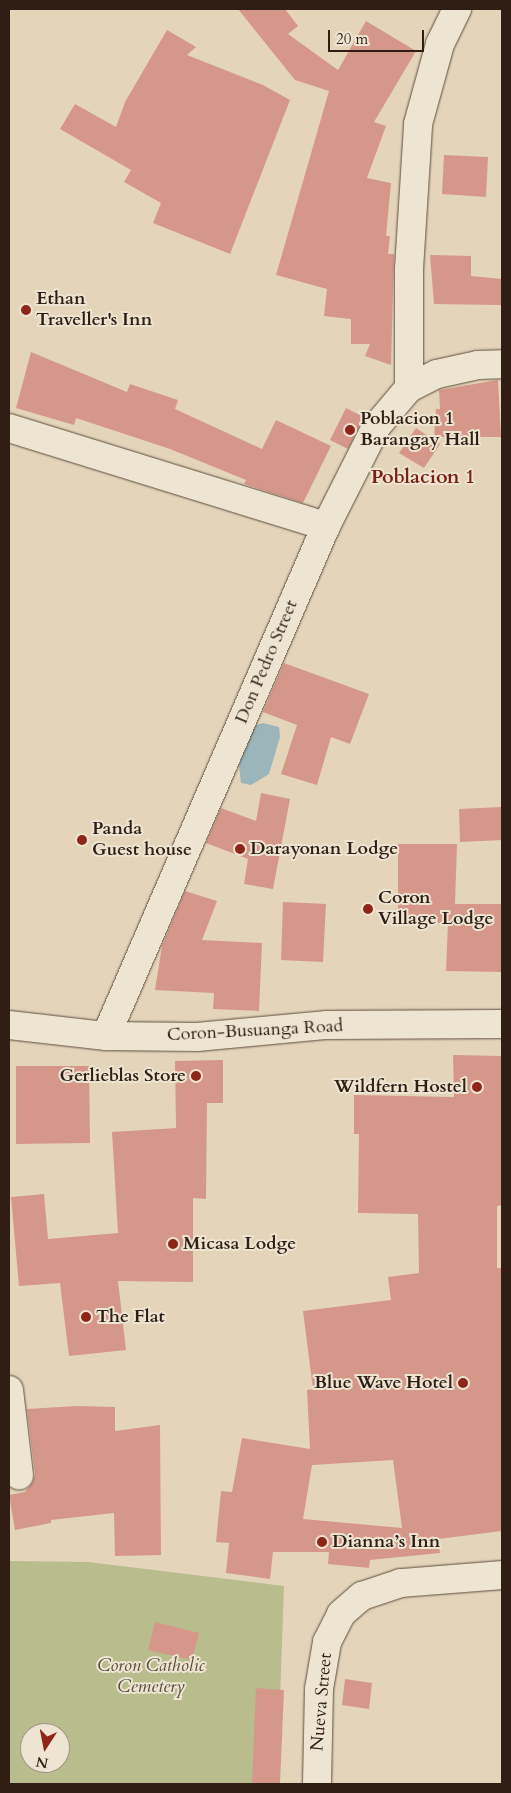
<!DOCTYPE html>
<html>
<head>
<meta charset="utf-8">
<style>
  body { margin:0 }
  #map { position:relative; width:511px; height:1793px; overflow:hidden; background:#e4d5ba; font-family:Cardo,serif }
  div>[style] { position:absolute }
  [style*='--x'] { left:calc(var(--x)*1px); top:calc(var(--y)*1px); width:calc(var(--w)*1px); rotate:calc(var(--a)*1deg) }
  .green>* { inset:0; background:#b9bc8c }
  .water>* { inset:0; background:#9bb5bb }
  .building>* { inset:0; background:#d6978b }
  .roads { filter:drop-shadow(0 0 1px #5d4c3e) drop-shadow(0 0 1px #5d4c3e) }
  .street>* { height:28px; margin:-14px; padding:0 14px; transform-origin:14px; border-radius:14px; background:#ede4d2 }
  .secondary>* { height:28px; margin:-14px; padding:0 14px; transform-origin:14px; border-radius:14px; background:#ede4d2 }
  .dots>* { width:14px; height:14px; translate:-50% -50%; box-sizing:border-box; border:2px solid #ede4d2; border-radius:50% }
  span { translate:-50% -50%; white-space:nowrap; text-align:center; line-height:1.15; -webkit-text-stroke:4px #ede4d2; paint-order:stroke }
  .poi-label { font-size:18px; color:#301e15; font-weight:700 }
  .left { translate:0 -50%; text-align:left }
  .right { translate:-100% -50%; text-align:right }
  .street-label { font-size:18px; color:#301e15 }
  .park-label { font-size:18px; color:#594d39; font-style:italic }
  .quarter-label { font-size:20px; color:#7a1f14; font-weight:700 }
  .frame { position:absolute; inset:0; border:10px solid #301e15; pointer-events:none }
  .north { position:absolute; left:20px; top:1723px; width:50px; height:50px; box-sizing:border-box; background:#ede4d2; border:1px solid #a19586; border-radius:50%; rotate:191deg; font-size:14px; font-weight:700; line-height:20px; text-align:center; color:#301e15 }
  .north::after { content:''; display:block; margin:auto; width:18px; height:22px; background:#8f2418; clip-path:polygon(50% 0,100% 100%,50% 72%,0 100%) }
  .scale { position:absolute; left:328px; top:30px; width:96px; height:22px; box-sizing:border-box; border:2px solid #301e15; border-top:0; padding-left:6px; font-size:15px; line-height:18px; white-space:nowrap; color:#301e15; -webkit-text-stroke:4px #ede4d2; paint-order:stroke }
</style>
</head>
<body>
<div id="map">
  <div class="green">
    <div style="clip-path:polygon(evenodd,9px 1561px,88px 1562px,284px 1586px,277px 1784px,9px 1784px,9px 1561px,30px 1733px,60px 1733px,60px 1763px,30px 1763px,30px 1733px)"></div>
  </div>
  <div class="water">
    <div style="clip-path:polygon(263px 723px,279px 727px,280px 737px,269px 774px,251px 785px,241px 783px,239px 766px,248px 734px,253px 726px)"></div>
  </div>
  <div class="building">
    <div style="clip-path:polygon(238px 9px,285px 9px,298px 26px,288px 34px,338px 70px,366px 21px,416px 51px,374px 122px,386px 126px,367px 178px,391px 183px,386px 236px,390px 236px,388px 254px,394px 254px,391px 365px,365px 356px,370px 344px,351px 344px,351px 319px,324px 316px,327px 289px,276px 275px,329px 91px,295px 80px)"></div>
    <div style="clip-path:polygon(167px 30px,196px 47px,187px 55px,263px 85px,290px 100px,230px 254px,153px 223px,161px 203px,124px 182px,131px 170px,60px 129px,75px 104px,116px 127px,125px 102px)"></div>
    <div style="clip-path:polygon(444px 155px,488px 157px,486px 197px,442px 194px)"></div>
    <div style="clip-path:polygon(430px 255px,471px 256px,471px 276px,502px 279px,502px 305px,434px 304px)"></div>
    <div style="clip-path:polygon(31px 352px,127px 392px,130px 384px,178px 400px,175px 409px,262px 449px,276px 420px,331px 446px,303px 503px,244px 484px,246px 480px,170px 449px,76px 418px,74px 425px,16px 408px)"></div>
    <div style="clip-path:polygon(498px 380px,501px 437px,434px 437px,436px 409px,440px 409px,439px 390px)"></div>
    <div style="clip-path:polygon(346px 408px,364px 417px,348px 449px,330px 440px)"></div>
    <div style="clip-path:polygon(416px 428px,440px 444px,424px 468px,399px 453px)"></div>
    <div style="clip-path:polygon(284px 663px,369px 694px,350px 744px,331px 737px,317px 785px,281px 774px,297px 725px,263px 712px)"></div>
    <div style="clip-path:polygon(261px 793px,290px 799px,273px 889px,244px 884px,248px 859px,206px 843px,221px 808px,256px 821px)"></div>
    <div style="clip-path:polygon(502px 807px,502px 840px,460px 842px,459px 809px)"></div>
    <div style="clip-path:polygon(398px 844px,457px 844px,455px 904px,502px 904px,502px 972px,446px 971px,448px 923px,398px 923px)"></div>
    <div style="clip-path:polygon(185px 891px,217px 901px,202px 940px,262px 943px,259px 1011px,213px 1009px,214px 993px,155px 990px,162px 946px)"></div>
    <div style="clip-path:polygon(283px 902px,326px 904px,323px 962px,281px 960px)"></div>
    <div style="clip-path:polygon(evenodd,453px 1055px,502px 1056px,502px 1205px,497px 1206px,497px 1268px,502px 1268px,502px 1531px,438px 1539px,440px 1553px,370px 1560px,369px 1568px,328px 1564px,329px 1552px,273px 1552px,270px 1579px,226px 1573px,229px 1543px,216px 1542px,221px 1491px,232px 1492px,242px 1438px,310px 1449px,307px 1390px,313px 1389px,303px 1311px,391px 1300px,388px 1277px,419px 1273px,418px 1214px,358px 1213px,359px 1134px,354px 1134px,354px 1095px,454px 1097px,453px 1055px,393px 1460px,402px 1528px,303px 1519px,312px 1465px,393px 1460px)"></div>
    <div style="clip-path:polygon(223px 1060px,223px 1103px,207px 1103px,206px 1199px,193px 1198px,193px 1282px,118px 1281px,126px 1350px,69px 1356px,60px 1283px,19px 1286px,11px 1197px,44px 1194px,48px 1239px,118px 1233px,112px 1132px,176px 1128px,175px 1061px)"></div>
    <div style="clip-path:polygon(16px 1066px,89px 1066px,90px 1143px,16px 1144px)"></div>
    <div style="clip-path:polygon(77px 1406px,115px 1407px,115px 1431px,160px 1425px,161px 1555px,115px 1556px,114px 1513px,51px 1520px,51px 1523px,15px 1530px,9px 1495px,25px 1492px,33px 1482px,35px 1474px,27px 1409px)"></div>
    <div style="clip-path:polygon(155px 1622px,199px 1633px,192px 1660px,148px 1650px)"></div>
    <div style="clip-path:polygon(345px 1679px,372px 1683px,369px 1709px,342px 1705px)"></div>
    <div style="clip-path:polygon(256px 1688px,284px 1690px,280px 1784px,252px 1784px)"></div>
  </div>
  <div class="roads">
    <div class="street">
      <div style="--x:409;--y:388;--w:119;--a:-90"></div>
      <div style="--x:409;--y:269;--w:145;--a:-86.4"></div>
      <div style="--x:418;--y:124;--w:83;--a:-74.6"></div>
      <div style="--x:440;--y:44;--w:39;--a:-64"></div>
      <div style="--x:9;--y:428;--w:332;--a:17.2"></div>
      <div style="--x:106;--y:1036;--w:555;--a:-66.67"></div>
      <div style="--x:326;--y:526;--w:111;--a:-63.2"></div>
      <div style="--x:376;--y:427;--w:51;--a:-49.8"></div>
      <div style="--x:409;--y:388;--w:31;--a:-27"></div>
      <div style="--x:437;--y:374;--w:42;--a:-12.4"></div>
      <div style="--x:478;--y:365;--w:24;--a:-2"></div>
      <div style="--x:9;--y:1390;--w:86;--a:83.3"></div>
    </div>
    <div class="secondary">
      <div style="--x:9;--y:1025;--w:98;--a:6.5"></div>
      <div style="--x:106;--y:1036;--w:91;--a:0.6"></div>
      <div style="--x:197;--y:1037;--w:131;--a:-5.3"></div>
      <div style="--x:327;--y:1025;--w:175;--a:-0.3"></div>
      <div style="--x:317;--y:1784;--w:95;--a:-88.8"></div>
      <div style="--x:319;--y:1689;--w:48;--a:-80.3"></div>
      <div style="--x:327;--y:1642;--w:31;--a:-63"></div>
      <div style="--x:341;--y:1614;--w:28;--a:-41"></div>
      <div style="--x:362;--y:1596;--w:41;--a:-18.4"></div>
      <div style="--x:401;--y:1583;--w:101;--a:-4.5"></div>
    </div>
  </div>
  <div class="dots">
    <div style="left:26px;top:310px;background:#8f2418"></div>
    <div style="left:350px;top:430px;background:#8f2418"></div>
    <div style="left:82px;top:840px;background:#8f2418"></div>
    <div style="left:240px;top:849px;background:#8f2418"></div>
    <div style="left:368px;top:909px;background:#8f2418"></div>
    <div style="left:196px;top:1076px;background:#8f2418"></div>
    <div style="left:477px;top:1087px;background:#8f2418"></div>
    <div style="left:173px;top:1244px;background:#8f2418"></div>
    <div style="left:86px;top:1317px;background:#8f2418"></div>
    <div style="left:463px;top:1383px;background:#8f2418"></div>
    <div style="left:322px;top:1542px;background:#8f2418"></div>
  </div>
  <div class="poi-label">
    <span class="left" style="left:36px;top:310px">Ethan<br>Traveller's Inn</span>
    <span class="left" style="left:360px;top:430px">Poblacion 1<br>Barangay Hall</span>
    <span class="left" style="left:92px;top:840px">Panda<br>Guest house</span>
    <span class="left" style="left:250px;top:849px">Darayonan Lodge</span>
    <span class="left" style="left:378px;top:909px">Coron<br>Village Lodge</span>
    <span class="right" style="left:186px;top:1076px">Gerlieblas Store</span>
    <span class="right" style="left:467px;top:1087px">Wildfern Hostel</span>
    <span class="left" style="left:183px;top:1244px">Micasa Lodge</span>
    <span class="left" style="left:96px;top:1317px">The Flat</span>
    <span class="right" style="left:453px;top:1383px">Blue Wave Hotel</span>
    <span class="left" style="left:332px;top:1542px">Dianna’s Inn</span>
  </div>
  <div class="street-label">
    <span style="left:267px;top:662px;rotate:-67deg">Don Pedro Street</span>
    <span style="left:255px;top:1031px;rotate:-3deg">Coron-Busuanga Road</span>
    <span style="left:322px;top:1702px;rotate:-85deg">Nueva Street</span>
  </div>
  <div class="park-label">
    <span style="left:151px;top:1677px">Coron Catholic<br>Cemetery</span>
  </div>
  <div class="quarter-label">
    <span style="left:423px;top:476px">Poblacion 1</span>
  </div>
  <div class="frame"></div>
  <div class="north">N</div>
  <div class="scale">20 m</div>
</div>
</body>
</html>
